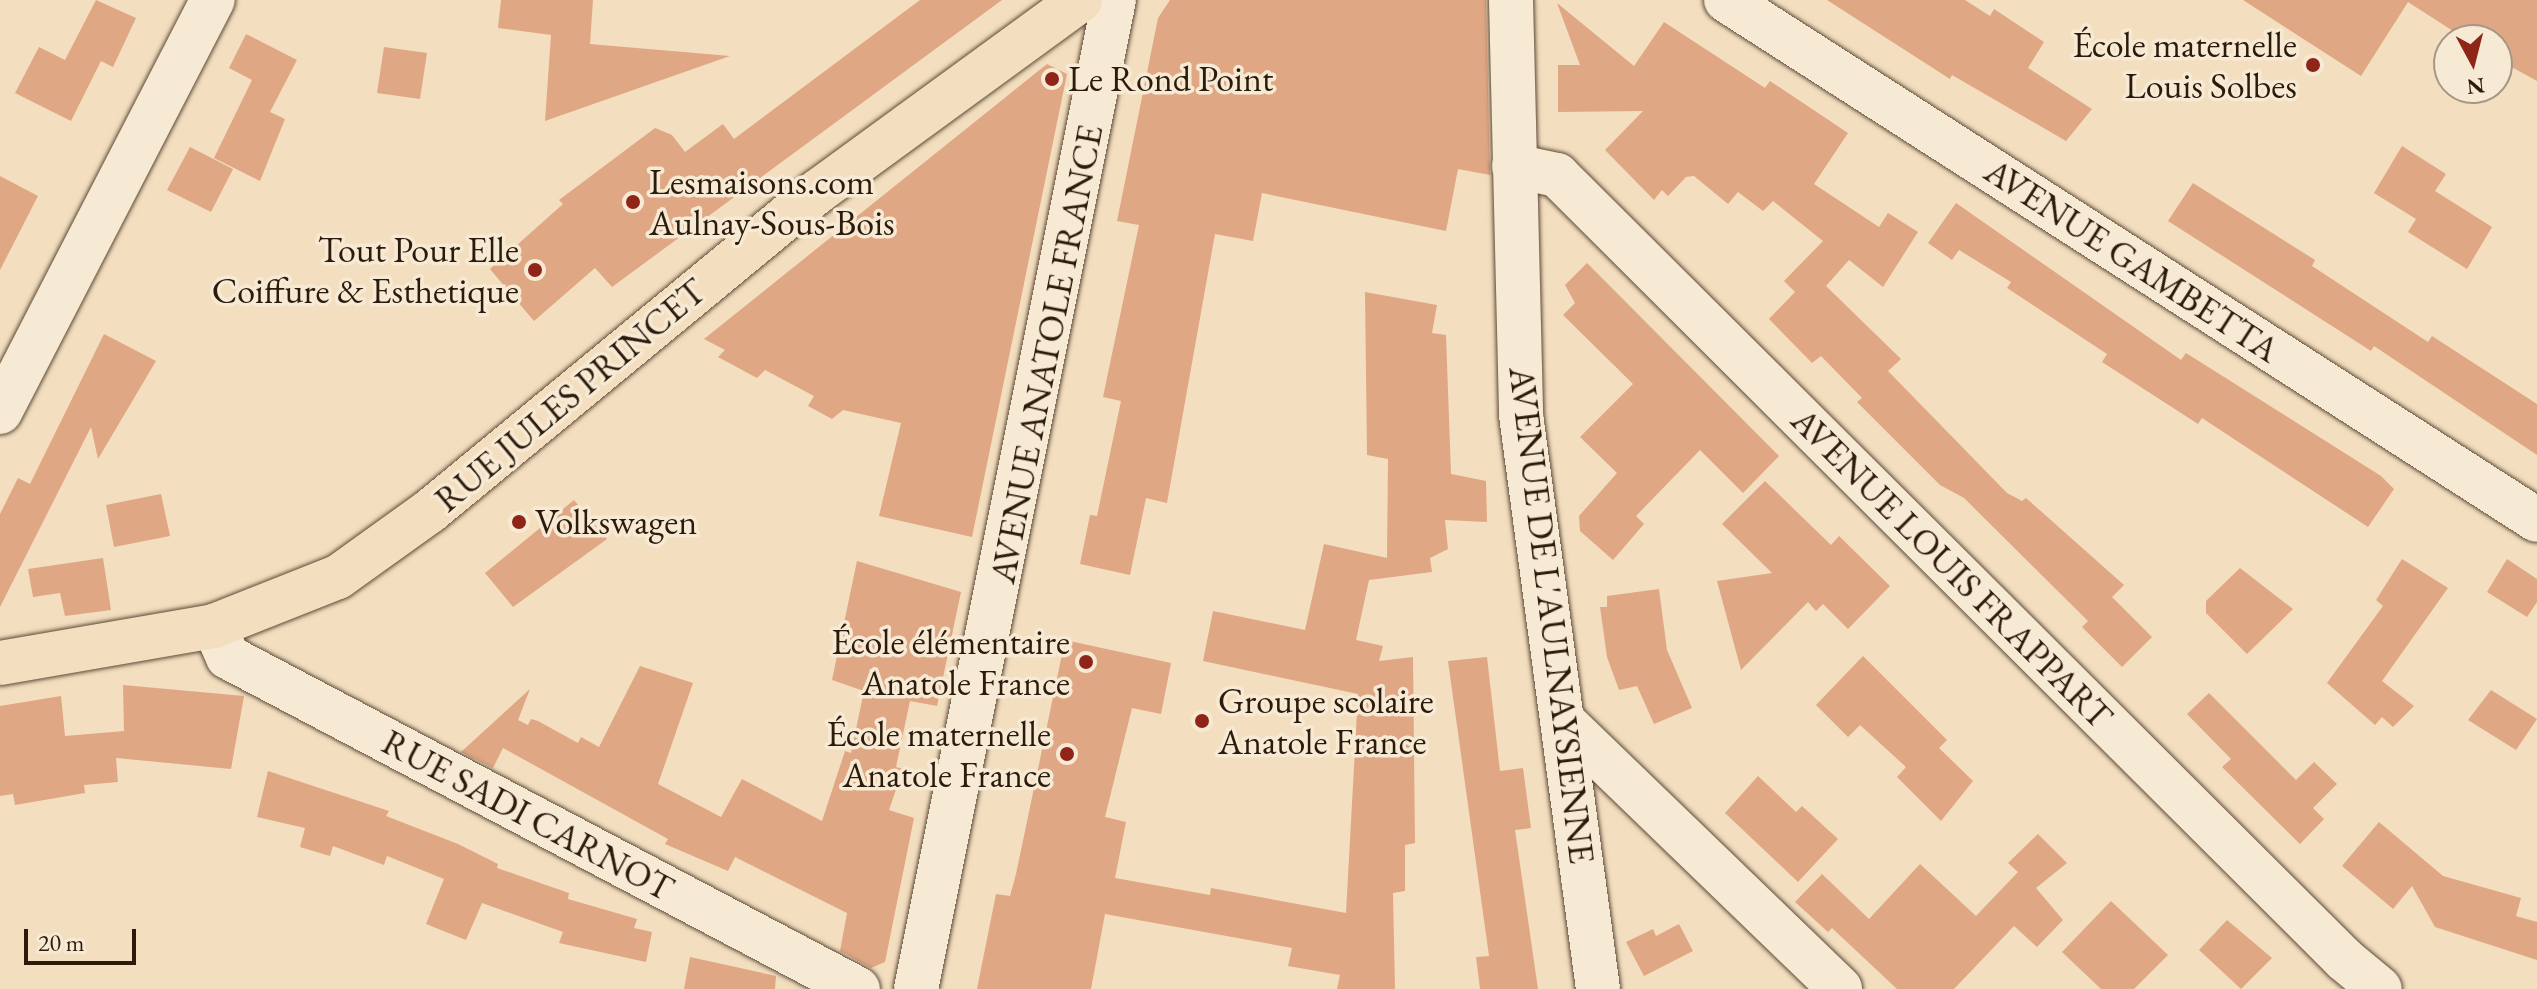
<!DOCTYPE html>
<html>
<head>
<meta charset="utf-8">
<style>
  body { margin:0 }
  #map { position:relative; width:2537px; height:989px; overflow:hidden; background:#f3debf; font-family:"EB Garamond",serif }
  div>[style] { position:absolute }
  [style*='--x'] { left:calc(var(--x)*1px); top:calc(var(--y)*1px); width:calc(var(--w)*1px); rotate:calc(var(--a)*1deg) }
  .building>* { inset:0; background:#e0a784 }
  .roads { filter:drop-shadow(0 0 2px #5e4b38) drop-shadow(0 0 2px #5e4b38) }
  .minor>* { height:44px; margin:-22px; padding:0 22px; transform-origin:22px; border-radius:22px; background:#f7ead5 }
  .major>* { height:44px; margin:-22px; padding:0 22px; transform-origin:22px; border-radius:22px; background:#f3debf }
  .dots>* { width:22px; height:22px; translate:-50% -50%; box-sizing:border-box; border:4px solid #f7ead5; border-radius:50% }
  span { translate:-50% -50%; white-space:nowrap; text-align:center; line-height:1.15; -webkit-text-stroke:7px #f7ead5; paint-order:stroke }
  .poi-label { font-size:36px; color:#2c1a0b }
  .right { translate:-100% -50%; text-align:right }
  .left { translate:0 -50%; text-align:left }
  .street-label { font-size:36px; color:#2c1a0b }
  .north { position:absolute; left:2433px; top:24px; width:80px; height:80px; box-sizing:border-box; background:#f7ead5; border:2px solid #a69784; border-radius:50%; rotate:173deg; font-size:22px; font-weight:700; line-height:32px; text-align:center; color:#2c1a0b }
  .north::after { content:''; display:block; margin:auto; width:28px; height:36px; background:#8f2418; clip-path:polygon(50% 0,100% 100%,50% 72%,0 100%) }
  .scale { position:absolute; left:24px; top:929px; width:112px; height:36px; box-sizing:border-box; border:4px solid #2c1a0b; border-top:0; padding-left:10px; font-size:24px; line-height:28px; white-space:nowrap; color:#2c1a0b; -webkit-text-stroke:6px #f7ead5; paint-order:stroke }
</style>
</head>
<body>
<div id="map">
  <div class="building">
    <div style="clip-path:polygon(96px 0,136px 18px,113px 67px,101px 61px,71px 121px,15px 93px,39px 47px,65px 60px)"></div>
    <div style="clip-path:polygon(501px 0,593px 0,590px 44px,730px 56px,545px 121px,551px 35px,498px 28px)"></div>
    <div style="clip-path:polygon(920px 0,1002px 0,612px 287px,595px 268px,534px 321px,490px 269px,563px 204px,559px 200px,655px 128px,672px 135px,685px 152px,723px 124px,734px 139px)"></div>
    <div style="clip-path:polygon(1170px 0,1486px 0,1490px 175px,1458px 169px,1446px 231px,1262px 193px,1253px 241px,1215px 234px,1167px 503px,1146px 498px,1130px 575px,1080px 564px,1090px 515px,1097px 516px,1121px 401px,1103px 397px,1139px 225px,1117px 221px,1158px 18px)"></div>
    <div style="clip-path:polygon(1827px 0,1965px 0,1990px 16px,1994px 9px,2044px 42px,2028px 68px,2092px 109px,2066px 141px,1952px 75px,1950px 79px)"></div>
    <div style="clip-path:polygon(2243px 0,2537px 0,2537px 81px,2497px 59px,2497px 40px,2467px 40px,2408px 2px,2361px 76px)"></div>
    <div style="clip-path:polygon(1557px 3px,1634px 66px,1664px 22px,1765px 88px,1770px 81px,1848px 133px,1814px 184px,1879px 227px,1888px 213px,1918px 232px,1883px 287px,1849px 260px,1826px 286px,1901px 359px,1888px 371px,2007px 493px,2022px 501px,2026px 498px,2124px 585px,2112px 597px,2152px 637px,2122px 667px,2082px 627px,2088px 621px,1964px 498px,1940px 485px,1857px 402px,1862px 398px,1821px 356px,1812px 363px,1769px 319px,1795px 292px,1784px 281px,1823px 241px,1773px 201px,1763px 211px,1738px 192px,1728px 204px,1694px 176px,1686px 177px,1668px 196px,1662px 190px,1654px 200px,1605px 150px,1643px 111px,1558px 112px,1558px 65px,1580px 65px)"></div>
    <div style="clip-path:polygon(246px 34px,297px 60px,270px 112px,285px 119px,260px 181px,214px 158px,252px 80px,229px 68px)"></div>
    <div style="clip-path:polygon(384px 47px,427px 53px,420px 99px,377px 93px)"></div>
    <div style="clip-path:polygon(1047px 64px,1067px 74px,972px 537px,879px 516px,901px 423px,843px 410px,832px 419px,808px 406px,814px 396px,765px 370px,757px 378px,718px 357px,725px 350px,704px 339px)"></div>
    <div style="clip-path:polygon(2402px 146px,2446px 174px,2435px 191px,2492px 227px,2467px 269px,2408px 232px,2416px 219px,2374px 193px)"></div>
    <div style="clip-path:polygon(190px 147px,233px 169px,211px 212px,167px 190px)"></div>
    <div style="clip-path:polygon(0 176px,38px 196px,0 270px)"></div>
    <div style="clip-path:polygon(2193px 183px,2315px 260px,2312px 266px,2428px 342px,2432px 336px,2537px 404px,2537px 455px,2374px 346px,2371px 351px,2168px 221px)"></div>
    <div style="clip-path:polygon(1956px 203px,2181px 360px,2186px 353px,2381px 476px,2394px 489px,2368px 527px,2202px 418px,2198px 424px,2102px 362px,2107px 354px,2007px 288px,2011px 282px,1959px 250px,1952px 260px,1928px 243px)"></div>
    <div style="clip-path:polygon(1587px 263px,1779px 456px,1743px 493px,1700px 450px,1636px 516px,1644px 524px,1613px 560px,1580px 531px,1579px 516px,1617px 473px,1580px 437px,1633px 384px,1563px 315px,1575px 303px,1565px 285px)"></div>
    <div style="clip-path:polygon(1365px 292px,1437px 305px,1432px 333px,1446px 335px,1451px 474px,1486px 481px,1487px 522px,1445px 520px,1448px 549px,1430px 558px,1432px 572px,1369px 580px,1356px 640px,1383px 646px,1379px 661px,1413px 657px,1415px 843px,1405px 845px,1405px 891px,1393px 893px,1395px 989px,1337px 989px,1340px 975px,1288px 966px,1292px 948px,1105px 914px,1091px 989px,977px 989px,996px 894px,1010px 896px,1016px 874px,1065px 640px,1171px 663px,1161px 714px,1132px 708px,1105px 817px,1126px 822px,1115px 878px,1210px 895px,1211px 888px,1346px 913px,1358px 694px,1203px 661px,1213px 611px,1305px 630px,1324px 544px,1387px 558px,1388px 459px,1367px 455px)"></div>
    <div style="clip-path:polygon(104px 334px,156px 361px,98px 459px,91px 427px,0 607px,0 514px,18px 478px,30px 484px)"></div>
    <div style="clip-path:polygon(1765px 481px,1831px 545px,1839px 536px,1890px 586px,1848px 629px,1823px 604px,1816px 611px,1808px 602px,1741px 670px,1717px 581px,1772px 573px,1722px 524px)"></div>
    <div style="clip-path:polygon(161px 494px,170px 536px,114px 547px,106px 505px)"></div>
    <div style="clip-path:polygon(574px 500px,607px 539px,513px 607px,485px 573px)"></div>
    <div style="clip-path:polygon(103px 558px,111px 610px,65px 616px,60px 593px,33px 597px,28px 569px)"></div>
    <div style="clip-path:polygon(2402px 559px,2448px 588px,2382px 681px,2414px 706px,2393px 727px,2382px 717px,2375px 725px,2327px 683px,2383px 606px,2376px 600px)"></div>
    <div style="clip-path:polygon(2507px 559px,2537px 579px,2537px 602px,2527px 617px,2487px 592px)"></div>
    <div style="clip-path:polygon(857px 561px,961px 592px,937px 706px,910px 701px,896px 767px,903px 769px,889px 810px,914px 818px,885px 962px,871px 968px,840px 951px,847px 913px,735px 857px,728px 871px,665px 844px,668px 839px,503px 748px,493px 768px,461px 752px,530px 689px,518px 720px,528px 725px,531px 719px,538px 721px,578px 743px,581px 737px,599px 747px,640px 666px,693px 683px,658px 784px,721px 817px,742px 779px,822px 821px,845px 751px,851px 753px,864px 691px,832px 680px)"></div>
    <div style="clip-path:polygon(2240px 568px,2293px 609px,2247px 654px,2206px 613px,2206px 601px)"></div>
    <div style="clip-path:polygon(1659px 589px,1667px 650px,1692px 708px,1654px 724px,1637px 686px,1619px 690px,1607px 657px,1600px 607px,1607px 607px,1607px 596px)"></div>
    <div style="clip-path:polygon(1863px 656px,1947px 740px,1939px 748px,1973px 781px,1941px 821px,1897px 777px,1906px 767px,1860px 725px,1848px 737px,1816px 705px)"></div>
    <div style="clip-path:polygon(1487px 657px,1500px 771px,1523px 768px,1531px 828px,1515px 830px,1538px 989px,1480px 989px,1476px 957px,1489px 956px,1448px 661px)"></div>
    <div style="clip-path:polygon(123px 685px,244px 696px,231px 769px,116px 758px,118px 782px,84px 785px,85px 793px,15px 805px,13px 794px,0 796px,0 706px,61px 696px,65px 736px,124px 731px)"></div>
    <div style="clip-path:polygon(2491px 690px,2537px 719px,2516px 750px,2468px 720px)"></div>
    <div style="clip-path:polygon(2209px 693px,2296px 780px,2314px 762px,2337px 784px,2313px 808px,2324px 819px,2300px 844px,2222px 767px,2231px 759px,2187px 714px)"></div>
    <div style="clip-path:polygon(268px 771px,389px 811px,386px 816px,458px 844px,498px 864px,497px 868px,569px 893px,568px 899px,637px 919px,634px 928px,652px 932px,646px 962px,559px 943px,563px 932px,482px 903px,466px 940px,426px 924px,444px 879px,387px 856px,384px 865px,333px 846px,330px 856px,300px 847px,305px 828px,257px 817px)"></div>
    <div style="clip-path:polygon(1758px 776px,1796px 812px,1802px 806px,1838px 839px,1798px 882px,1725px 813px)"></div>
    <div style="clip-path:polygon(2379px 822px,2443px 876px,2521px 898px,2516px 916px,2537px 922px,2537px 960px,2435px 927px,2412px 886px,2393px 909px,2342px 866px)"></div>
    <div style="clip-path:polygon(2038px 834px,2067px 863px,2036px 888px,2063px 920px,2037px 947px,2014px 926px,1954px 989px,1897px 989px,1832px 928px,1828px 932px,1795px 902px,1822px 874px,1869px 919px,1920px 864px,1976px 916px,2018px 872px,2008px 863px)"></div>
    <div style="clip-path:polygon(2111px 901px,2168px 955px,2134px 989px,2101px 989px,2062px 952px)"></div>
    <div style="clip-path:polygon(2227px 920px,2272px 958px,2241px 989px,2199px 950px)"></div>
    <div style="clip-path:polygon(1679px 924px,1693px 951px,1644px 976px,1626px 942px,1653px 929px,1656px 936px)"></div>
    <div style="clip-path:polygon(690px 957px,776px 976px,775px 989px,684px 989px)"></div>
  </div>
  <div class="roads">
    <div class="minor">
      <div style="--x:1511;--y:0;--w:415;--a:88.6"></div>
      <div style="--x:1521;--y:415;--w:579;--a:82.36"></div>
      <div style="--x:1726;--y:0;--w:963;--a:32.67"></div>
      <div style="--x:1514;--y:166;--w:44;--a:11.8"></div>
      <div style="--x:1557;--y:175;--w:1112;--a:44.89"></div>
      <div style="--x:2345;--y:960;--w:45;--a:39.6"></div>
      <div style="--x:0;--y:412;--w:464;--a:-62.7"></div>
      <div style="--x:214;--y:626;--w:34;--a:66"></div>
      <div style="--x:228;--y:657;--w:712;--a:27.79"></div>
      <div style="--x:1566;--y:724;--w:381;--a:44"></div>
      <div style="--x:916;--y:989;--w:1009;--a:-78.68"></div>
    </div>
    <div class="major">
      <div style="--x:0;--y:663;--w:217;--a:-9.8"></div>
      <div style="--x:214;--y:626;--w:133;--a:-21.6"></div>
      <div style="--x:338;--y:577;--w:113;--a:-35.7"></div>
      <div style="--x:430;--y:511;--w:502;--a:-39.5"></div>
      <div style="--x:817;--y:192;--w:326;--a:-36.1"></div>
    </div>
  </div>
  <div class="dots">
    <div style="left:2313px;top:65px;background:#8f2418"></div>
    <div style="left:1052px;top:79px;background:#8f2418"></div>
    <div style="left:633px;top:202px;background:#8f2418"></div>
    <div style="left:535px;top:270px;background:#8f2418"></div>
    <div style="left:519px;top:522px;background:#8f2418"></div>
    <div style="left:1086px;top:662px;background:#8f2418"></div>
    <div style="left:1202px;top:721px;background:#8f2418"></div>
    <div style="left:1067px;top:754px;background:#8f2418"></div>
  </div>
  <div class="poi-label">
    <span class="right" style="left:2297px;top:65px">École maternelle<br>Louis Solbes</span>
    <span class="left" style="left:1068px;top:79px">Le Rond Point</span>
    <span class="left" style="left:649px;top:202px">Lesmaisons.com<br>Aulnay-Sous-Bois</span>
    <span class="right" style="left:519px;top:270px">Tout Pour Elle<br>Coiffure &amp; Esthetique</span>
    <span class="left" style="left:535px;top:522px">Volkswagen</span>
    <span class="right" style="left:1070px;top:662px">École élémentaire<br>Anatole France</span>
    <span class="left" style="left:1218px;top:721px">Groupe scolaire<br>Anatole France</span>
    <span class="right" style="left:1051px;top:754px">École maternelle<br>Anatole France</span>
  </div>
  <div class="street-label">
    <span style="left:2132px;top:260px;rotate:33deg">AVENUE GAMBETTA</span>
    <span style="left:1046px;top:354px;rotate:-79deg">AVENUE ANATOLE FRANCE</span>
    <span style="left:570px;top:395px;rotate:-40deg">RUE JULES PRINCET</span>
    <span style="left:1952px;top:568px;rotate:45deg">AVENUE LOUIS FRAPPART</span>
    <span style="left:1552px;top:615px;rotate:83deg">AVENUE DE L'AULNAYSIENNE</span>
    <span style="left:528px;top:815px;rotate:28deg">RUE SADI CARNOT</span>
  </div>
  <div class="north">N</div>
  <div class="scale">20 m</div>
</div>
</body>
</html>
